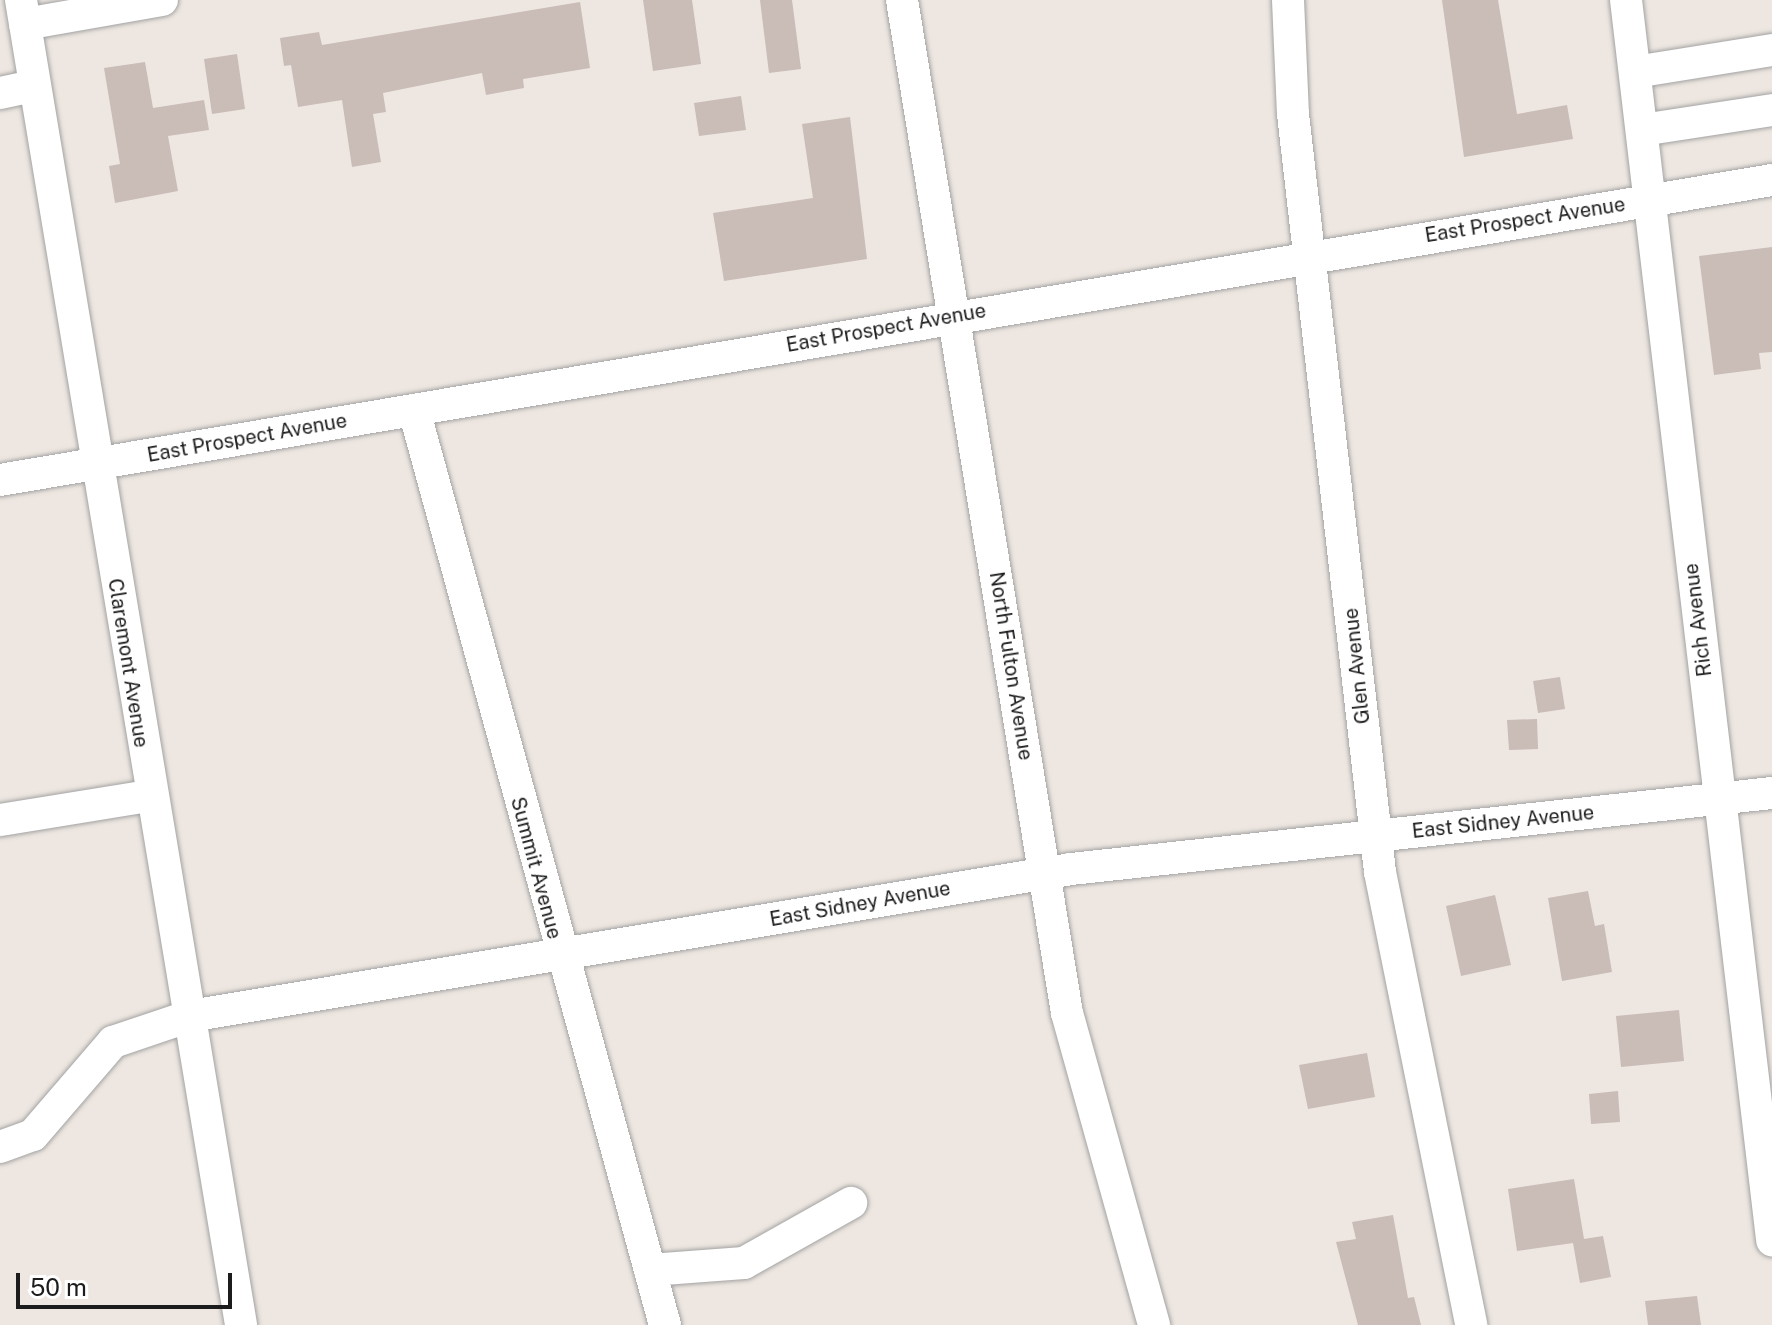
<!DOCTYPE html>
<html>
<head>
<meta charset="utf-8">
<style>
  body { margin:0 }
  #map { position:relative; width:1772px; height:1325px; overflow:hidden; background:#eee7e1; font-family:"Public Sans",sans-serif }
  div>[style] { position:absolute }
  [style*='--x'] { left:calc(var(--x)*1px); top:calc(var(--y)*1px); width:calc(var(--w)*1px); rotate:calc(var(--a)*1deg) }
  .building>* { inset:0; background:#cabcb7 }
  .roads { filter:drop-shadow(0 0 2px #a3a3a3) drop-shadow(0 0 2px #a3a3a3) }
  .minor>* { height:32px; margin:-16px; padding:0 16px; transform-origin:16px; border-radius:16px; background:#fff }
  span { translate:-50% -50%; white-space:nowrap; text-align:center; line-height:1.15; -webkit-text-stroke:7px #fff; paint-order:stroke }
  .street-label { font-size:20px; color:#1c1c1c }
  .scale { position:absolute; left:16px; top:1273px; width:216px; height:36px; box-sizing:border-box; border:4px solid #1c1c1c; border-top:0; padding-left:10px; font-size:24px; line-height:28px; white-space:nowrap; color:#1c1c1c; -webkit-text-stroke:6px #fff; paint-order:stroke }
</style>
</head>
<body>
<div id="map">
  <div class="building">
    <div style="clip-path:polygon(643px 0,692px 0,701px 64px,653px 71px)"></div>
    <div style="clip-path:polygon(760px 0,792px 0,801px 69px,769px 73px)"></div>
    <div style="clip-path:polygon(1442px 0,1498px 0,1517px 114px,1567px 105px,1573px 139px,1464px 157px)"></div>
    <div style="clip-path:polygon(580px 2px,590px 68px,523px 79px,524px 88px,486px 95px,482px 73px,383px 93px,386px 112px,373px 114px,381px 162px,352px 167px,342px 100px,298px 107px,291px 65px,284px 66px,280px 38px,319px 32px,322px 45px)"></div>
    <div style="clip-path:polygon(237px 54px,245px 109px,212px 114px,204px 59px)"></div>
    <div style="clip-path:polygon(145px 62px,153px 108px,204px 100px,209px 130px,168px 136px,178px 191px,115px 203px,109px 166px,120px 164px,104px 68px)"></div>
    <div style="clip-path:polygon(741px 96px,746px 130px,699px 136px,694px 103px)"></div>
    <div style="clip-path:polygon(850px 117px,867px 259px,724px 281px,713px 213px,813px 198px,802px 124px)"></div>
    <div style="clip-path:polygon(1772px 247px,1772px 352px,1759px 353px,1761px 369px,1714px 375px,1699px 256px)"></div>
    <div style="clip-path:polygon(1560px 677px,1565px 709px,1538px 713px,1533px 681px)"></div>
    <div style="clip-path:polygon(1537px 719px,1538px 749px,1509px 750px,1507px 720px)"></div>
    <div style="clip-path:polygon(1588px 891px,1595px 926px,1604px 924px,1612px 972px,1562px 981px,1548px 898px)"></div>
    <div style="clip-path:polygon(1495px 895px,1511px 965px,1461px 976px,1446px 906px)"></div>
    <div style="clip-path:polygon(1679px 1010px,1684px 1061px,1621px 1067px,1616px 1016px)"></div>
    <div style="clip-path:polygon(1367px 1053px,1375px 1097px,1308px 1109px,1299px 1065px)"></div>
    <div style="clip-path:polygon(1618px 1091px,1620px 1122px,1591px 1124px,1589px 1094px)"></div>
    <div style="clip-path:polygon(1574px 1179px,1584px 1239px,1603px 1236px,1611px 1277px,1580px 1283px,1573px 1243px,1517px 1251px,1508px 1189px)"></div>
    <div style="clip-path:polygon(1393px 1215px,1408px 1298px,1414px 1297px,1421px 1325px,1358px 1325px,1336px 1242px,1356px 1239px,1352px 1222px)"></div>
    <div style="clip-path:polygon(1697px 1296px,1701px 1325px,1648px 1325px,1645px 1301px)"></div>
  </div>
  <div class="roads">
    <div class="minor">
      <div style="--x:21;--y:0;--w:1343;--a:80.57"></div>
      <div style="--x:902;--y:0;--w:1026;--a:80.75"></div>
      <div style="--x:1067;--y:1013;--w:324;--a:74.4"></div>
      <div style="--x:1288;--y:0;--w:114;--a:87.5"></div>
      <div style="--x:1293;--y:114;--w:763;--a:83.45"></div>
      <div style="--x:1380;--y:872;--w:462;--a:78.6"></div>
      <div style="--x:1626;--y:0;--w:1249;--a:83.28"></div>
      <div style="--x:25;--y:24;--w:139;--a:-9.9"></div>
      <div style="--x:1635;--y:72;--w:139;--a:-9.1"></div>
      <div style="--x:0;--y:93;--w:35;--a:-12"></div>
      <div style="--x:1642;--y:130;--w:132;--a:-8.7"></div>
      <div style="--x:414;--y:410;--w:949;--a:74.66"></div>
      <div style="--x:0;--y:480;--w:1797;--a:-9.61"></div>
      <div style="--x:0;--y:820;--w:150;--a:-9.2"></div>
      <div style="--x:0;--y:1147;--w:35;--a:-20"></div>
      <div style="--x:33;--y:1135;--w:123;--a:-49.3"></div>
      <div style="--x:113;--y:1042;--w:81;--a:-18.7"></div>
      <div style="--x:190;--y:1016;--w:893;--a:-9.47"></div>
      <div style="--x:1071;--y:869;--w:705;--a:-6.19"></div>
      <div style="--x:650;--y:1270;--w:94;--a:-4.3"></div>
      <div style="--x:744;--y:1263;--w:123;--a:-29.3"></div>
    </div>
  </div>
  <div class="street-label">
    <span style="left:1525px;top:220px;rotate:-9deg">East Prospect Avenue</span>
    <span style="left:886px;top:328px;rotate:-10deg">East Prospect Avenue</span>
    <span style="left:247px;top:438px;rotate:-10deg">East Prospect Avenue</span>
    <span style="left:1698px;top:620px;rotate:-97deg">Rich Avenue</span>
    <span style="left:128px;top:663px;rotate:81deg">Claremont Avenue</span>
    <span style="left:1011px;top:666px;rotate:81deg">North Fulton Avenue</span>
    <span style="left:1357px;top:666px;rotate:-96deg">Glen Avenue</span>
    <span style="left:1503px;top:822px;rotate:-6deg">East Sidney Avenue</span>
    <span style="left:536px;top:868px;rotate:75deg">Summit Avenue</span>
    <span style="left:860px;top:904px;rotate:-10deg">East Sidney Avenue</span>
  </div>
  <div class="scale">50 m</div>
</div>
</body>
</html>
